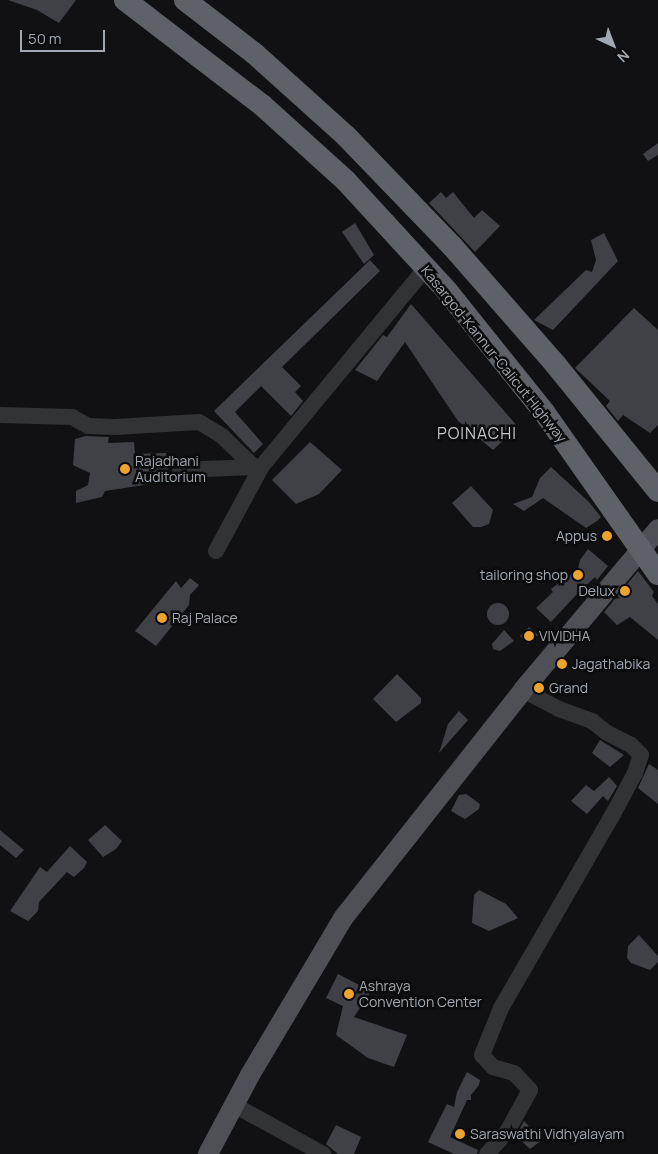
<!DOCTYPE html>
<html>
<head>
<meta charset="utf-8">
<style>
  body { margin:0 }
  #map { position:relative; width:658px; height:1154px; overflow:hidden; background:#111113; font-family:Manrope,sans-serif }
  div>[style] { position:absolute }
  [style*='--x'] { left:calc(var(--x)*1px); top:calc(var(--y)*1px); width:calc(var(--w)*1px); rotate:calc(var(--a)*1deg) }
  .building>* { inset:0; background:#404146 }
  .round { border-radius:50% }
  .minor>* { height:16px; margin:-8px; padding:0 8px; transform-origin:8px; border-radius:8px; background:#323337 }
  .major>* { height:20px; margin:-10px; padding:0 10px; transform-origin:10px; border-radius:10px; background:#4e5056 }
  .highway>* { height:22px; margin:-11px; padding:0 11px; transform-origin:11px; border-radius:11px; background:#5e6268 }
  .dots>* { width:14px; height:14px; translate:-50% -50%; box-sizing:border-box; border:2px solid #0c0c0d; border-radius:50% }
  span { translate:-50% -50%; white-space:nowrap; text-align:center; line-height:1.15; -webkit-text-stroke:5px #0c0c0d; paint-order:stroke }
  .street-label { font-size:14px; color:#a3a9b3 }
  .poi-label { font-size:14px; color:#a3a9b3 }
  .left { translate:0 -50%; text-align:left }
  .right { translate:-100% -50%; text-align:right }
  .quarter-label { font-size:16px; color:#c4c7cf; letter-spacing:1px }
  .north { position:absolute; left:588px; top:20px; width:50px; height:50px; -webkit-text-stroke:4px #0c0c0d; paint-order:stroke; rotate:137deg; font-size:14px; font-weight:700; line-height:20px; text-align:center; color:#a3a9b3 }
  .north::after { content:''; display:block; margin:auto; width:18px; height:22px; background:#a3a9b3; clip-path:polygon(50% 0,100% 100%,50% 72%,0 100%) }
  .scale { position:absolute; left:20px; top:30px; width:85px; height:22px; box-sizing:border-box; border:2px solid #a3a9b3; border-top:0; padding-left:6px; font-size:15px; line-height:18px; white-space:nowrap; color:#a3a9b3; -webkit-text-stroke:4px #0c0c0d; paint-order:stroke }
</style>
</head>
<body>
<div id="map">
  <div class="building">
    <div style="clip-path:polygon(8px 0,76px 0,59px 23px,37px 10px)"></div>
    <div style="clip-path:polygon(658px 143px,658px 155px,648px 161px,643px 154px)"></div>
    <div style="clip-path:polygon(441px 192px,446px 198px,453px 192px,474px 218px,482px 210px,500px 226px,475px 252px,429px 203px)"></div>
    <div style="clip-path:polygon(355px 223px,374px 255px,364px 264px,342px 232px)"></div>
    <div style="clip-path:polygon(604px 233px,618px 261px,553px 330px,534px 320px,586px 270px,592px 272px,596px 260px,591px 240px)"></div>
    <div style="clip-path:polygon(370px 260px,380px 271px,282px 367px,301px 386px,295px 392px,303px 401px,291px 416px,261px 386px,235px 412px,263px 444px,254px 453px,214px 411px)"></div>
    <div style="clip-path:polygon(411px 304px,518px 427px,493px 450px,458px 421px,405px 342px,377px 381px,355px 370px,383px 335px,387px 337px)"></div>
    <div style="clip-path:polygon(634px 308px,658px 330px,658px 425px,650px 433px,623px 415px,618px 421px,606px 406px,610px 401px,575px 368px)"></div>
    <div style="clip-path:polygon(86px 436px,109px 437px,108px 443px,134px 442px,135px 454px,166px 453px,170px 481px,105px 491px,102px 497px,76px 503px,76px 491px,88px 485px,90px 473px,73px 465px,75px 439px)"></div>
    <div style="clip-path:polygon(310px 442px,342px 470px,319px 494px,296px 504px,272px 480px)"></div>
    <div style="clip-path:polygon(551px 467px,589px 502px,601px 517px,597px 521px,586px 528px,543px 498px,524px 511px,513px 504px,532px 497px,540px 478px)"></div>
    <div style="clip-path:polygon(471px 486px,493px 510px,489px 524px,481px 527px,473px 527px,452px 503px)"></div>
    <div style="clip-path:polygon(588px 549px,608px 566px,597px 580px,595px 577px,577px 594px,551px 622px,536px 608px,553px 592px,551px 589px,578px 569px,580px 560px)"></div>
    <div style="clip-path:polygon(638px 571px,654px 592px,652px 596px,658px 604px,658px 640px,630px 617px,617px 625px,604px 612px)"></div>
    <div style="clip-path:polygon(190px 578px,199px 585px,190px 595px,189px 605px,156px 646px,135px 631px,176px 581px,181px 588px)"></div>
    <div class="round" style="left:487px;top:603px;width:22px;height:22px"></div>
    <div style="clip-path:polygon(529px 627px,538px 635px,528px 644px,520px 636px)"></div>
    <div style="clip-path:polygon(504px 630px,514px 641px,500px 651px,493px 649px,492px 644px)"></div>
    <div style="clip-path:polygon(397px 674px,421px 698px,421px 703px,396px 722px,373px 699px)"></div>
    <div style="clip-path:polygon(459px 711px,468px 720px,439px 753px,448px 724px)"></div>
    <div style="clip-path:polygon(600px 740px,624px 755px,610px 767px,592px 753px)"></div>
    <div style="clip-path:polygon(649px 764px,658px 770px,658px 804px,638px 788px)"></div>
    <div style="clip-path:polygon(609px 777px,617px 786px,608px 801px,603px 796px,587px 814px,571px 801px,586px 785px,594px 791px)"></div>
    <div style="clip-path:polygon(466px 794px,480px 804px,479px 809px,465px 819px,451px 811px,459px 795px)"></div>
    <div style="clip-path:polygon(105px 825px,122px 841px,116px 849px,103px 857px,88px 840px)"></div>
    <div style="clip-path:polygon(0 830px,24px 850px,16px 858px,0 845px)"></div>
    <div style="clip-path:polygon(70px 846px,87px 862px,84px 868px,74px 877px,67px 872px,39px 902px,38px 911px,28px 921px,10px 911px,40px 867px,47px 872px)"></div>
    <div style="clip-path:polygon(479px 890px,506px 904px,518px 918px,489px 931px,472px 923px,474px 895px)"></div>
    <div style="clip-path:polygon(639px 935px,658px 956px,658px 962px,650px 970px,631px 963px,627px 958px,628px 946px)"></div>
    <div style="clip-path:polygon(338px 974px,371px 991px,354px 1017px,407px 1035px,394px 1067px,368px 1058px,336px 1035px,343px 1006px,326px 998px)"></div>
    <div style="clip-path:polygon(467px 1072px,480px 1080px,479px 1085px,471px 1095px,471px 1100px,467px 1100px,450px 1137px,478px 1150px,477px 1154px,454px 1154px,428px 1142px,447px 1104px,454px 1107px,457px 1092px)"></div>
    <div style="clip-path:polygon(524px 1121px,542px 1140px,530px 1149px,516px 1136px)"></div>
    <div style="clip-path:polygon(336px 1125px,361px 1137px,354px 1154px,338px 1154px,326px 1144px)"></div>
  </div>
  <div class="minor">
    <div style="--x:0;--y:415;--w:72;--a:1.6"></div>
    <div style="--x:72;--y:417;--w:18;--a:29"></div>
    <div style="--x:88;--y:426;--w:27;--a:2"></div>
    <div style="--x:115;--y:427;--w:84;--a:-3.4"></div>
    <div style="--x:199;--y:422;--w:27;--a:31"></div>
    <div style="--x:222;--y:436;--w:45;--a:44.1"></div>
    <div style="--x:254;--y:467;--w:8;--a:-7"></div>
    <div style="--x:262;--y:466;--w:257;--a:-50.4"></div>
    <div style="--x:180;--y:470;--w:74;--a:-2.3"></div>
    <div style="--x:216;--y:551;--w:97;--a:-61.6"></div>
    <div style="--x:234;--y:1105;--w:102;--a:28.8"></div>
    <div style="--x:487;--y:1154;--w:30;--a:-48"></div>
    <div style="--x:507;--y:1132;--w:48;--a:-61.3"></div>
    <div style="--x:530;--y:1090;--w:23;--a:-133"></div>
    <div style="--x:514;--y:1073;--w:22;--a:-164"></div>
    <div style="--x:493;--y:1067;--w:16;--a:-133"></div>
    <div style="--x:482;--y:1055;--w:51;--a:-68"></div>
    <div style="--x:501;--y:1008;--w:222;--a:-60"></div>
    <div style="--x:612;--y:816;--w:49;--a:-61.9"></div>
    <div style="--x:635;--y:773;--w:19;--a:-72"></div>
    <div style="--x:641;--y:755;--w:14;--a:-135"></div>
    <div style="--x:631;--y:745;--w:28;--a:-153"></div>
    <div style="--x:606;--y:732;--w:18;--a:-142"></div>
    <div style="--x:592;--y:721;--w:35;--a:-160"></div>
    <div style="--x:559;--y:709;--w:41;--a:-152.2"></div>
  </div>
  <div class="major">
    <div style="--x:208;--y:1154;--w:89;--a:-62"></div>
    <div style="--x:250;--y:1075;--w:184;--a:-59.3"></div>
    <div style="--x:344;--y:917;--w:289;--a:-51.7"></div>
    <div style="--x:523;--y:690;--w:210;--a:-50"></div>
  </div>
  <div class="highway">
    <div style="--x:125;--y:0;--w:173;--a:37.5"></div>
    <div style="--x:262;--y:105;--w:113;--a:42.1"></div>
    <div style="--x:346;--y:181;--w:149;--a:47.4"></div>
    <div style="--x:447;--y:291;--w:155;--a:51.3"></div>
    <div style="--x:544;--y:412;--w:198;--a:54.9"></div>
    <div style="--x:185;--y:0;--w:88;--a:37.6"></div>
    <div style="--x:255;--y:54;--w:122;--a:42"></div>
    <div style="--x:346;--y:136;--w:153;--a:46.1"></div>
    <div style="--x:452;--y:246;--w:158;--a:48.8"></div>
    <div style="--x:556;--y:365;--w:162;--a:51"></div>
  </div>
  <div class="dots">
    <div style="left:125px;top:469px;background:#eca330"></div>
    <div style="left:607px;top:536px;background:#eca330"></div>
    <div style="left:578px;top:575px;background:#eca330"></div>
    <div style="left:625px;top:591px;background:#eca330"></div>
    <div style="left:162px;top:618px;background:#eca330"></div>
    <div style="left:529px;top:636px;background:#eca330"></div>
    <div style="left:562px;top:664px;background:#eca330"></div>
    <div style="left:539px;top:688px;background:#eca330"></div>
    <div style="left:349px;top:994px;background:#eca330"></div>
    <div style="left:460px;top:1134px;background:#eca330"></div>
  </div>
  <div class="street-label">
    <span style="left:494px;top:354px;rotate:51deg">Kasargod-Kannur-Calicut Highway</span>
  </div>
  <div class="poi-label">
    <span class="left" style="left:135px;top:469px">Rajadhani<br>Auditorium</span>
    <span class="right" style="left:597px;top:536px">Appus</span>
    <span class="right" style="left:568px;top:575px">tailoring shop</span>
    <span class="right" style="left:615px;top:591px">Delux</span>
    <span class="left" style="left:172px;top:618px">Raj Palace</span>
    <span class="left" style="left:539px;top:636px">VIVIDHA</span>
    <span class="left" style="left:572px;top:664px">Jagathabika</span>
    <span class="left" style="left:549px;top:688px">Grand</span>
    <span class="left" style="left:359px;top:994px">Ashraya<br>Convention Center</span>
    <span class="left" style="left:470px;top:1134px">Saraswathi Vidhyalayam</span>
  </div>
  <div class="quarter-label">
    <span style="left:477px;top:433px">POINACHI</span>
  </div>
  <div class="north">N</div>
  <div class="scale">50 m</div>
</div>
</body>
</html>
